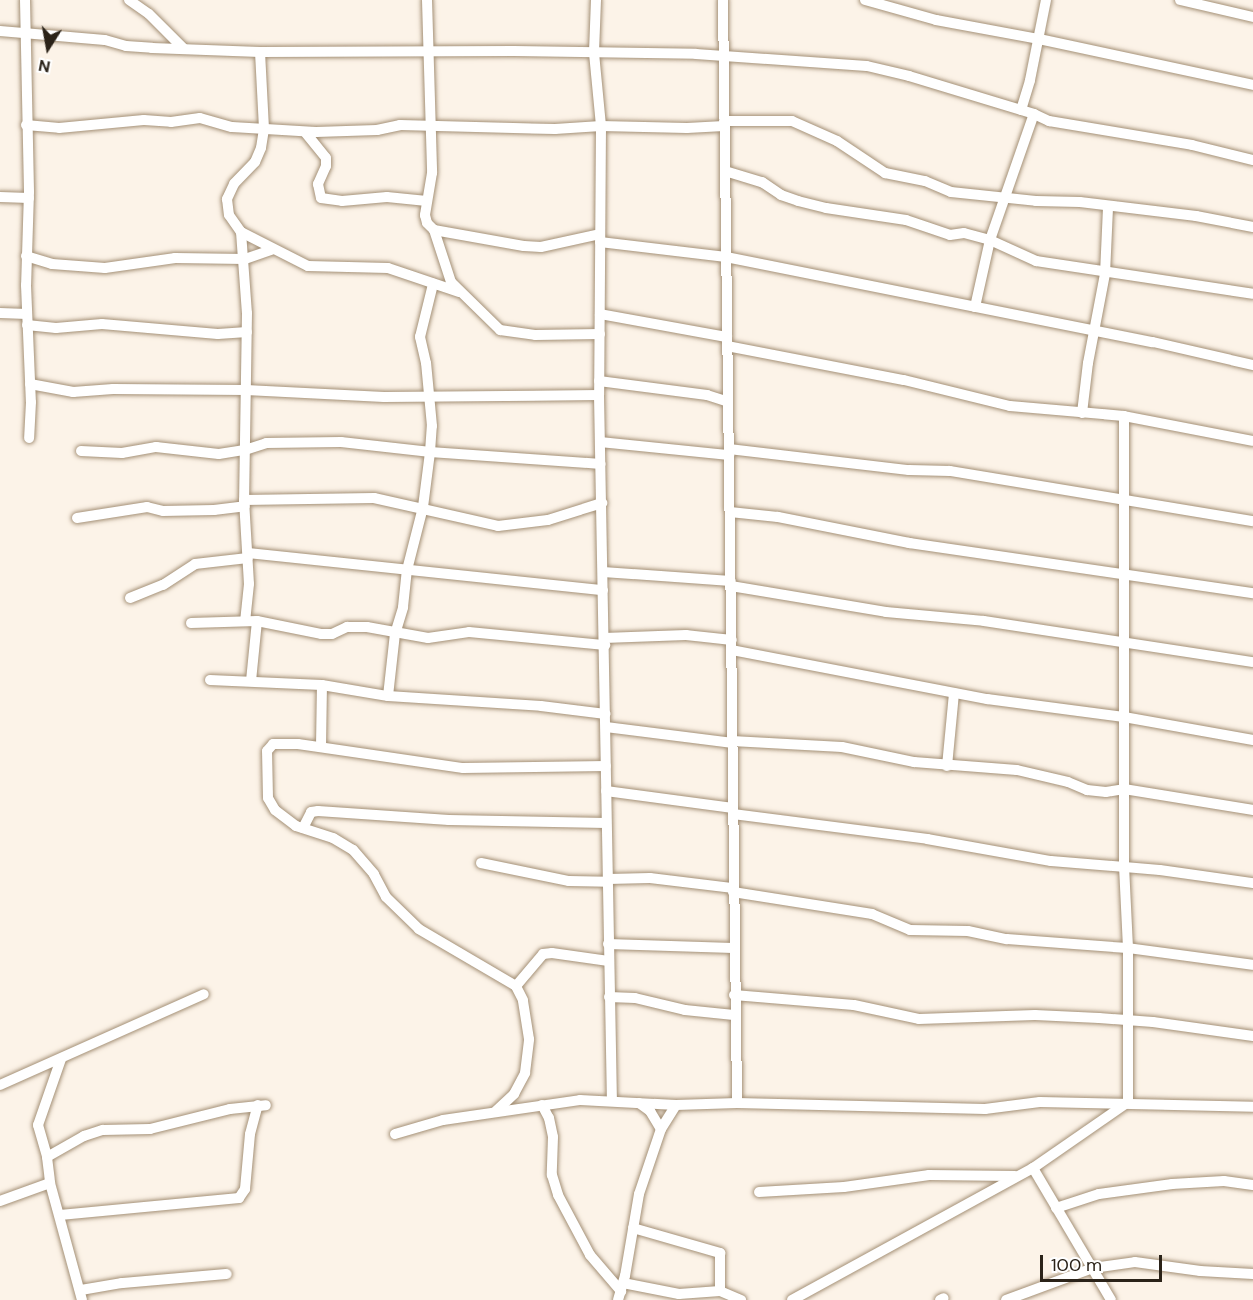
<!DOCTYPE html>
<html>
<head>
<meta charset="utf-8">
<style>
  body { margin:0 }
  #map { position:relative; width:1253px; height:1300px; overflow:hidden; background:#fcf3e8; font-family:"DM Sans",sans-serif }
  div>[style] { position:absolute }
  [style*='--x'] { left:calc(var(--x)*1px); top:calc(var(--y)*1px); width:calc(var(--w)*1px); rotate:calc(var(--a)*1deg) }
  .roads { filter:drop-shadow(0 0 2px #a49076) drop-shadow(0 0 2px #a49076) }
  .minor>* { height:10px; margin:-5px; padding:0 5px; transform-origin:5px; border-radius:5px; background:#fff }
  span { translate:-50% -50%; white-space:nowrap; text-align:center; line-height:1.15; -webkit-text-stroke:4.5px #fff; paint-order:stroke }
  .north { position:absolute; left:18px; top:18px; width:60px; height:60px; -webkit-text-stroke:4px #fff; paint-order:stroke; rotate:191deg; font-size:16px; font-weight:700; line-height:24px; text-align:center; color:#2b2319 }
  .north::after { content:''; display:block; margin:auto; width:21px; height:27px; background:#2b2319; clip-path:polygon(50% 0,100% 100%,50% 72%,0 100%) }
  .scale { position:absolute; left:1040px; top:1255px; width:122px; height:27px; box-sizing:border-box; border:3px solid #2b2319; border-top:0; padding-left:8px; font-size:18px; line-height:21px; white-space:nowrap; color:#2b2319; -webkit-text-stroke:4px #fff; paint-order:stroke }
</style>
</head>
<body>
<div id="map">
  <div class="roads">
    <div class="minor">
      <div style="--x:25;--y:0;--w:192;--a:88.8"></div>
      <div style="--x:29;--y:192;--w:93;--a:91.8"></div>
      <div style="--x:26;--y:285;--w:117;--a:87.6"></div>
      <div style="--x:31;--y:402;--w:36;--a:93"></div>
      <div style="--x:129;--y:0;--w:24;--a:35"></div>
      <div style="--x:149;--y:14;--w:49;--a:45"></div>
      <div style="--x:427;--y:0;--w:173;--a:88.3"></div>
      <div style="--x:432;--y:173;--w:43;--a:99.5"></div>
      <div style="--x:425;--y:215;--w:8;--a:76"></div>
      <div style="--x:427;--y:223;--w:10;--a:45"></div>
      <div style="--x:434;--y:230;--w:55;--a:71.9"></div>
      <div style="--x:451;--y:282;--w:69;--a:44.4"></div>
      <div style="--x:500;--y:330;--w:35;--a:8"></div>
      <div style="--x:535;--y:335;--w:65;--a:-0.9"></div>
      <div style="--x:596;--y:0;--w:53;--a:92.2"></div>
      <div style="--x:594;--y:53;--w:73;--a:84.5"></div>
      <div style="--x:601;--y:126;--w:269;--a:90.4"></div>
      <div style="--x:599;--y:395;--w:706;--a:88.95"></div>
      <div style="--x:723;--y:0;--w:1103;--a:89.27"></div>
      <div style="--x:865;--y:0;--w:74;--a:15.7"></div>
      <div style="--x:936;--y:20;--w:105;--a:10.5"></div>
      <div style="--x:1039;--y:39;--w:219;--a:12.1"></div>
      <div style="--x:1180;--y:0;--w:75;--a:13.1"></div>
      <div style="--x:0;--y:31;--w:105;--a:4.9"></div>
      <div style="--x:105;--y:40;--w:22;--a:16"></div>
      <div style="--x:126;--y:46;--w:26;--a:4"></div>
      <div style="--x:152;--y:48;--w:108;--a:2.1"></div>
      <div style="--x:260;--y:52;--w:254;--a:-0.2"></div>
      <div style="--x:514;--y:51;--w:182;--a:0.9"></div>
      <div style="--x:696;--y:54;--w:171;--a:4"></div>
      <div style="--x:867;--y:66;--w:43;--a:13.4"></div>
      <div style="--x:909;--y:76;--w:131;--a:16.9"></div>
      <div style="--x:1034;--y:114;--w:17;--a:25"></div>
      <div style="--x:1049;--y:121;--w:145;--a:9.5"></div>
      <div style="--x:1192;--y:145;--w:63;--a:13.8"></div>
      <div style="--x:260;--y:52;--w:77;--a:87"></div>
      <div style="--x:264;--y:129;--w:19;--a:99"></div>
      <div style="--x:261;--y:148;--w:15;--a:113"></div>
      <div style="--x:255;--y:162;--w:30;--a:134"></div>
      <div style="--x:234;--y:184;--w:17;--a:115"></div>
      <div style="--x:227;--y:199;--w:16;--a:83"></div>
      <div style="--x:229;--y:215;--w:21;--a:55"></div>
      <div style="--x:241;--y:232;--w:75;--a:26.9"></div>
      <div style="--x:308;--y:266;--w:80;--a:1.4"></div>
      <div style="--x:388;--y:268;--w:75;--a:18.7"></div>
      <div style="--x:1021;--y:110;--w:31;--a:-73"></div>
      <div style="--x:1030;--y:80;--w:82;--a:-78.7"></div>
      <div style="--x:724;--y:121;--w:68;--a:0"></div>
      <div style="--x:792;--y:121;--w:49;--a:24"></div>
      <div style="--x:837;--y:141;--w:58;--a:33.7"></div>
      <div style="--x:885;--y:173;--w:41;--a:11.3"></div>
      <div style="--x:925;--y:181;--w:28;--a:23"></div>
      <div style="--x:951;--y:192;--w:85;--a:6"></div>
      <div style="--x:1036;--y:201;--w:44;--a:1.3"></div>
      <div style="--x:1080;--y:202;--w:117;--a:6.9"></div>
      <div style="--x:1196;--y:216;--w:58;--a:10.9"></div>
      <div style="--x:26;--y:125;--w:33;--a:5"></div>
      <div style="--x:59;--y:128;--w:85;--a:-5.4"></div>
      <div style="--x:144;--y:120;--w:27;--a:4"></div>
      <div style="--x:171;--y:122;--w:29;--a:-8"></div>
      <div style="--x:200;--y:118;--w:33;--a:16"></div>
      <div style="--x:232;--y:127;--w:84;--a:3.4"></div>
      <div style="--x:316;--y:132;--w:61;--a:-1.9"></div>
      <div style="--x:377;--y:130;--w:24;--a:-12"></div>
      <div style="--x:400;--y:125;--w:155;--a:1.5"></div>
      <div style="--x:555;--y:129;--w:46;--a:-3.7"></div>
      <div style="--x:601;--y:126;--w:86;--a:1.3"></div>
      <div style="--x:687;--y:128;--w:37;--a:-3"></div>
      <div style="--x:305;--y:132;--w:33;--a:51"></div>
      <div style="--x:326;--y:158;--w:8;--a:90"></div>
      <div style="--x:326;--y:166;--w:20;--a:114"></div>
      <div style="--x:318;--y:184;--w:14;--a:78"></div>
      <div style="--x:321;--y:198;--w:21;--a:8"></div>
      <div style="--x:342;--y:201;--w:45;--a:-5.1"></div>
      <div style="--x:387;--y:197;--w:40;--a:5.7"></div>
      <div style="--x:725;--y:171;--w:39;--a:17"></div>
      <div style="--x:762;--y:182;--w:23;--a:34"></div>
      <div style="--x:781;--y:195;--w:18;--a:19"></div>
      <div style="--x:798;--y:201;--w:29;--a:14"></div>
      <div style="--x:826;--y:208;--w:81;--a:8.5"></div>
      <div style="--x:906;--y:220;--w:46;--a:18.8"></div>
      <div style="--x:950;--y:235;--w:14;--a:-8"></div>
      <div style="--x:964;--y:233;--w:27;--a:15"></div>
      <div style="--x:990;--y:240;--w:51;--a:24.5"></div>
      <div style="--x:1036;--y:261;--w:219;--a:8.6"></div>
      <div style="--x:0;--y:197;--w:29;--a:2"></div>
      <div style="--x:434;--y:230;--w:91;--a:10.1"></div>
      <div style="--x:524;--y:246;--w:17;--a:3"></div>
      <div style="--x:541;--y:247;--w:60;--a:-12.4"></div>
      <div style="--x:241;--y:232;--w:81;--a:85.8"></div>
      <div style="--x:247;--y:313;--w:187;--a:90.9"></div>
      <div style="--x:244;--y:500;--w:84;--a:86.6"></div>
      <div style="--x:249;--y:584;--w:37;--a:96"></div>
      <div style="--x:600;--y:242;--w:127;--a:6.8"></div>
      <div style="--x:726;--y:257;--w:435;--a:11.3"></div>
      <div style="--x:1153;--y:342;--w:103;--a:13"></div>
      <div style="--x:26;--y:256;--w:27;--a:17"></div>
      <div style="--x:52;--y:264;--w:53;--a:4.3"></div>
      <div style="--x:105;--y:268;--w:71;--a:-8.1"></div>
      <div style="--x:175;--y:258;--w:70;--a:0.8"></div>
      <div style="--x:245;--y:259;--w:28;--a:-19"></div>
      <div style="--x:975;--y:307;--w:69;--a:-77.4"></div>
      <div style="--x:990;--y:240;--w:133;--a:-70.8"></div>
      <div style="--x:0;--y:313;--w:27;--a:2"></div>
      <div style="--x:600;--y:314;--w:129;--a:10.3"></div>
      <div style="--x:27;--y:325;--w:29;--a:6"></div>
      <div style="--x:56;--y:328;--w:46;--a:-5"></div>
      <div style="--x:102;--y:324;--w:116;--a:4.9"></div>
      <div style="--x:218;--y:334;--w:29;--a:-4"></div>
      <div style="--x:727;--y:346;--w:180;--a:10.9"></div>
      <div style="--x:904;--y:380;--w:109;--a:13.8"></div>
      <div style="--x:1010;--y:406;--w:114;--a:5"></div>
      <div style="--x:1124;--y:416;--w:450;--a:90"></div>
      <div style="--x:1124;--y:866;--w:82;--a:87.2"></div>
      <div style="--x:1128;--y:948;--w:155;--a:90"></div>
      <div style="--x:599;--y:381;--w:109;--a:7.4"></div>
      <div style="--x:707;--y:395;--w:22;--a:18"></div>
      <div style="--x:30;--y:384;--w:44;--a:10.5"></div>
      <div style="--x:73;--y:392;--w:40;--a:-4.3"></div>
      <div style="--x:113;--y:389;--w:133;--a:0.4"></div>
      <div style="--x:246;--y:390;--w:138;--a:2.9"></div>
      <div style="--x:384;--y:397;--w:215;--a:-0.5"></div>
      <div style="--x:1082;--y:413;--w:50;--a:-83.2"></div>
      <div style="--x:1088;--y:363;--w:91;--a:-79.2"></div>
      <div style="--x:1105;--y:274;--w:66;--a:-87.4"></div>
      <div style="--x:1124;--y:416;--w:131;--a:11"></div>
      <div style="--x:600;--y:442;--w:130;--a:5.8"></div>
      <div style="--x:729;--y:449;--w:181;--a:6.7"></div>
      <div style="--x:909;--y:470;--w:41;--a:1.4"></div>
      <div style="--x:950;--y:471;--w:307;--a:9.4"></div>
      <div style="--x:81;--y:451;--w:41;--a:2.8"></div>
      <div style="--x:122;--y:453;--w:35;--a:-10"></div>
      <div style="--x:156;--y:447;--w:63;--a:6.3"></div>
      <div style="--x:219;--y:454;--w:26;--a:-9"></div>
      <div style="--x:245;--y:450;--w:22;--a:-18"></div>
      <div style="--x:266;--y:443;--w:75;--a:-0.8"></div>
      <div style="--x:341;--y:442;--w:90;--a:6.4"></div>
      <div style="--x:430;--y:452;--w:171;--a:4"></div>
      <div style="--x:244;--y:500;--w:130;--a:-0.9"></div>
      <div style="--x:374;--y:498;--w:127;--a:12.7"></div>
      <div style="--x:498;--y:526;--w:50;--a:-6.8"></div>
      <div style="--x:548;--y:520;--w:57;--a:-17.5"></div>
      <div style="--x:730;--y:512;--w:48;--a:5.9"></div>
      <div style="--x:778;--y:517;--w:134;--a:11.2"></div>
      <div style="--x:909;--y:543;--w:348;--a:8.3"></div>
      <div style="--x:77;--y:518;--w:71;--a:-8.9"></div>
      <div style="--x:147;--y:507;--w:16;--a:14"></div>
      <div style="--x:163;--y:511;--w:51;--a:-1.1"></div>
      <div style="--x:214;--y:510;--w:31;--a:-7"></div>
      <div style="--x:248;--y:553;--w:357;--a:6"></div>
      <div style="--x:603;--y:572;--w:128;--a:4"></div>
      <div style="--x:731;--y:586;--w:157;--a:9.5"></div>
      <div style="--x:886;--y:612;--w:98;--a:5.2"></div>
      <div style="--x:984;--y:621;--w:272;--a:8.7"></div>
      <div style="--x:130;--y:598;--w:35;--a:-22"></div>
      <div style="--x:163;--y:585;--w:38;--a:-33"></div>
      <div style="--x:195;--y:564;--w:53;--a:-6.5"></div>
      <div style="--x:191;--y:623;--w:66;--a:-1.7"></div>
      <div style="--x:257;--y:621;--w:65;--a:11.5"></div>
      <div style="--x:321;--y:634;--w:11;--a:0"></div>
      <div style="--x:332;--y:634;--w:17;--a:-25"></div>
      <div style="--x:347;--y:627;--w:20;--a:0"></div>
      <div style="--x:367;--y:627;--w:62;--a:10.2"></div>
      <div style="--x:428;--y:638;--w:41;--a:-8.3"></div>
      <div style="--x:469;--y:632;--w:137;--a:5.5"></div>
      <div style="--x:604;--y:638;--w:82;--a:-2.1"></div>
      <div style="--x:686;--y:635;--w:46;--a:6.2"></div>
      <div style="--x:732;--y:650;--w:260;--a:10.9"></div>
      <div style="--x:987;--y:699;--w:138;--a:7.5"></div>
      <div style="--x:1124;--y:717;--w:131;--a:10.1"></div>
      <div style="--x:210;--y:680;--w:112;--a:2.6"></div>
      <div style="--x:322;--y:685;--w:67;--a:9.5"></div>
      <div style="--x:388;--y:696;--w:153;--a:3.7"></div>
      <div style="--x:541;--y:706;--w:65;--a:7"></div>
      <div style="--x:251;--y:681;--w:60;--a:-84.3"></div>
      <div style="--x:388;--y:696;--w:62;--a:-83.6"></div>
      <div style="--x:395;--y:634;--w:28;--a:-73"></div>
      <div style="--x:403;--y:607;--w:37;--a:-84"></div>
      <div style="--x:407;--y:570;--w:65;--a:-75.7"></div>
      <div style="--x:423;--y:507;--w:55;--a:-82.7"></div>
      <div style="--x:430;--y:452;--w:26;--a:-86"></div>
      <div style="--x:432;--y:426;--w:63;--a:-95.4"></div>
      <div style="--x:426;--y:363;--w:27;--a:-103"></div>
      <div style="--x:420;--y:337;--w:55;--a:-76.2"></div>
      <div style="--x:606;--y:727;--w:128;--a:7.2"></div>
      <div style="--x:732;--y:741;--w:110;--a:3.1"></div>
      <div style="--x:842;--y:747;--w:74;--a:11.8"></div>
      <div style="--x:914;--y:762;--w:103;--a:4.4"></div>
      <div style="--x:1017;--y:770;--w:52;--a:13.2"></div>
      <div style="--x:1068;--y:782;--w:21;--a:23"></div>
      <div style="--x:1087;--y:790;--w:19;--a:6"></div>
      <div style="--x:1106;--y:792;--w:18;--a:-9"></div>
      <div style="--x:1124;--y:789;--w:131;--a:9.2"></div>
      <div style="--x:321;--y:747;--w:62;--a:-89.1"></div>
      <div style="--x:947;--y:766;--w:73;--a:-84.5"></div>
      <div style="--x:606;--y:791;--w:128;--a:7.6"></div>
      <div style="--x:733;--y:814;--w:196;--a:7.3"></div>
      <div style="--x:927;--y:839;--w:126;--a:10.1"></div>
      <div style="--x:1051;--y:861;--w:109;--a:4.7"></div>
      <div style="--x:1160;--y:870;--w:94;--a:8"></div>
      <div style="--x:303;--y:828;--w:18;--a:-63"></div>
      <div style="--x:311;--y:812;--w:7;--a:-8"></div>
      <div style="--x:318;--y:811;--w:131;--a:3.9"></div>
      <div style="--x:449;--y:820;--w:157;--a:1.1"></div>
      <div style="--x:481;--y:863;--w:90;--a:11.6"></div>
      <div style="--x:569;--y:881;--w:39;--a:1"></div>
      <div style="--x:608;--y:879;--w:42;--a:-1.4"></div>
      <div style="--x:650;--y:878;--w:84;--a:6.9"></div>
      <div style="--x:733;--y:892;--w:141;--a:9"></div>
      <div style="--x:872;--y:914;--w:41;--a:22.8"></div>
      <div style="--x:910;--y:930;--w:58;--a:1"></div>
      <div style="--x:968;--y:931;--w:40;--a:12"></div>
      <div style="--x:1007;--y:939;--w:121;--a:4.3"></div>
      <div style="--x:1128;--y:948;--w:126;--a:7.7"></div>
      <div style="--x:608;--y:944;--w:125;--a:1.8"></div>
      <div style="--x:516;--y:986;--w:42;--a:-49.8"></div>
      <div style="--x:543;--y:954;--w:9;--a:-6"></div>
      <div style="--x:552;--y:953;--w:57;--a:8.1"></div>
      <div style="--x:734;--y:995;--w:120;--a:4.8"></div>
      <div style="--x:854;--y:1005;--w:66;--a:12.2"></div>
      <div style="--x:919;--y:1019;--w:116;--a:-2"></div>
      <div style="--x:1035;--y:1015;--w:64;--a:2.7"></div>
      <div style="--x:1099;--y:1018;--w:54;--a:4.2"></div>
      <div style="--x:1153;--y:1022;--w:101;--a:8"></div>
      <div style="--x:609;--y:997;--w:26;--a:2"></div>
      <div style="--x:635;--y:998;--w:51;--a:13.5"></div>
      <div style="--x:685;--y:1010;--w:49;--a:5.8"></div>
      <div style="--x:61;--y:1059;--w:70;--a:109.2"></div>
      <div style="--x:38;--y:1125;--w:33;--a:74"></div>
      <div style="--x:47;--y:1157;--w:26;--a:83"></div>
      <div style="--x:50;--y:1183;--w:121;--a:74.7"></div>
      <div style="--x:0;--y:1085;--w:223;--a:-24"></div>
      <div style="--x:639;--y:1103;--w:14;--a:36"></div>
      <div style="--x:650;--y:1111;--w:21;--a:59"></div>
      <div style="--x:542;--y:1105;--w:15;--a:62"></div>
      <div style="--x:549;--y:1118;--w:19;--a:78"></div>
      <div style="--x:553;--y:1137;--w:38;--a:92"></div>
      <div style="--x:552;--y:1175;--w:21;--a:73"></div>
      <div style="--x:558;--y:1195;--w:68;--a:61.9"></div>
      <div style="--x:590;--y:1255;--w:48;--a:49.3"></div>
      <div style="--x:496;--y:1111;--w:25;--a:-43"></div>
      <div style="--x:514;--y:1094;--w:24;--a:-62"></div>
      <div style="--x:525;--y:1073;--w:34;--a:-83"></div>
      <div style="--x:529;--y:1039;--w:39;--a:-99"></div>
      <div style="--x:523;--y:1000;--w:16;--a:-117"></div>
      <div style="--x:516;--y:986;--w:113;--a:-149.6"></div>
      <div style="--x:419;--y:929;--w:46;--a:-135.9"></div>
      <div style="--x:386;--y:897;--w:26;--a:-118"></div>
      <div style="--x:374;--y:874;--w:32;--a:-131"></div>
      <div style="--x:353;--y:850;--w:23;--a:-149"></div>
      <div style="--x:333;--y:838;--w:39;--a:-162"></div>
      <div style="--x:296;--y:826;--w:26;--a:-143"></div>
      <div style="--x:275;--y:810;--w:14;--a:-120"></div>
      <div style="--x:268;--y:798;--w:47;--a:-91.2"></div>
      <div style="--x:267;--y:751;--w:9;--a:-49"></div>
      <div style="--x:273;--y:744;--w:25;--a:0"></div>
      <div style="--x:298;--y:744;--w:167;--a:8.3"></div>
      <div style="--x:463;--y:768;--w:143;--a:-0.8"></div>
      <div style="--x:395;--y:1134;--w:50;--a:-16.3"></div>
      <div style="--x:443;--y:1120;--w:138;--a:-8.3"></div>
      <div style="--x:580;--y:1100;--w:96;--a:3"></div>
      <div style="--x:676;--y:1105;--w:61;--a:-1.9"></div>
      <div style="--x:737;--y:1103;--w:248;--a:1.4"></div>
      <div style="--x:985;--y:1109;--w:55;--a:-7.3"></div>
      <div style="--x:1040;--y:1102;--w:213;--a:1.3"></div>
      <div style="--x:47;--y:1157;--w:43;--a:-29.6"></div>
      <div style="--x:84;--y:1136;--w:20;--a:-18"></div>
      <div style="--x:103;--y:1130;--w:47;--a:-1.2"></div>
      <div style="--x:150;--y:1129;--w:82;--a:-14"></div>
      <div style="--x:230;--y:1109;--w:36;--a:-6"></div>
      <div style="--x:1033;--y:1168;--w:153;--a:59.4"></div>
      <div style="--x:759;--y:1192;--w:85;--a:-3.4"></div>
      <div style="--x:844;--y:1187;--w:86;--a:-8"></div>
      <div style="--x:929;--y:1175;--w:86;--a:0.7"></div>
      <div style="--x:0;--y:1201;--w:53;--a:-19.8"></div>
      <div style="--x:1056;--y:1208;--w:45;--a:-18"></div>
      <div style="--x:1099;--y:1194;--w:74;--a:-7.8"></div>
      <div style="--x:1172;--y:1184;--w:52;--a:-3.3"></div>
      <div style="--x:1224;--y:1181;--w:29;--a:8"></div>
      <div style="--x:60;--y:1215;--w:180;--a:-5.4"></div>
      <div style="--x:239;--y:1198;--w:11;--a:-56"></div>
      <div style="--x:245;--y:1189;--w:55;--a:-84.8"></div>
      <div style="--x:250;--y:1134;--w:30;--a:-75"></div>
      <div style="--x:633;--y:1228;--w:91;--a:16"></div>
      <div style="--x:720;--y:1253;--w:38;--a:90"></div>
      <div style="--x:623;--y:1283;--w:57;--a:11.1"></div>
      <div style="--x:679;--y:1294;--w:41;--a:-4.2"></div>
      <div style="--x:720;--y:1291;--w:23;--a:23"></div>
      <div style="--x:81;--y:1290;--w:42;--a:-9.7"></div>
      <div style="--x:122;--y:1283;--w:105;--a:-4.9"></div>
      <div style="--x:618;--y:1300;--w:25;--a:-74"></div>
      <div style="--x:625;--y:1276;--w:83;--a:-80.3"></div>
      <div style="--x:639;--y:1194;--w:69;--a:-71.3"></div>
      <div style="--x:661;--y:1129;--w:28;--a:-58"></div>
      <div style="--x:792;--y:1300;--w:275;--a:-28.7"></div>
      <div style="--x:1033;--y:1168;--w:114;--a:-34.7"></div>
      <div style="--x:940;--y:1300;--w:4;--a:-27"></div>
      <div style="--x:1006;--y:1300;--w:93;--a:-20.2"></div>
      <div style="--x:1093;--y:1268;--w:42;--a:-8.1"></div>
      <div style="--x:1135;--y:1262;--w:66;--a:7.9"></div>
      <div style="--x:1200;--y:1271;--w:53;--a:3.2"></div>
    </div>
  </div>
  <div class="north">N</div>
  <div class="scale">100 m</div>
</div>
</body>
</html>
